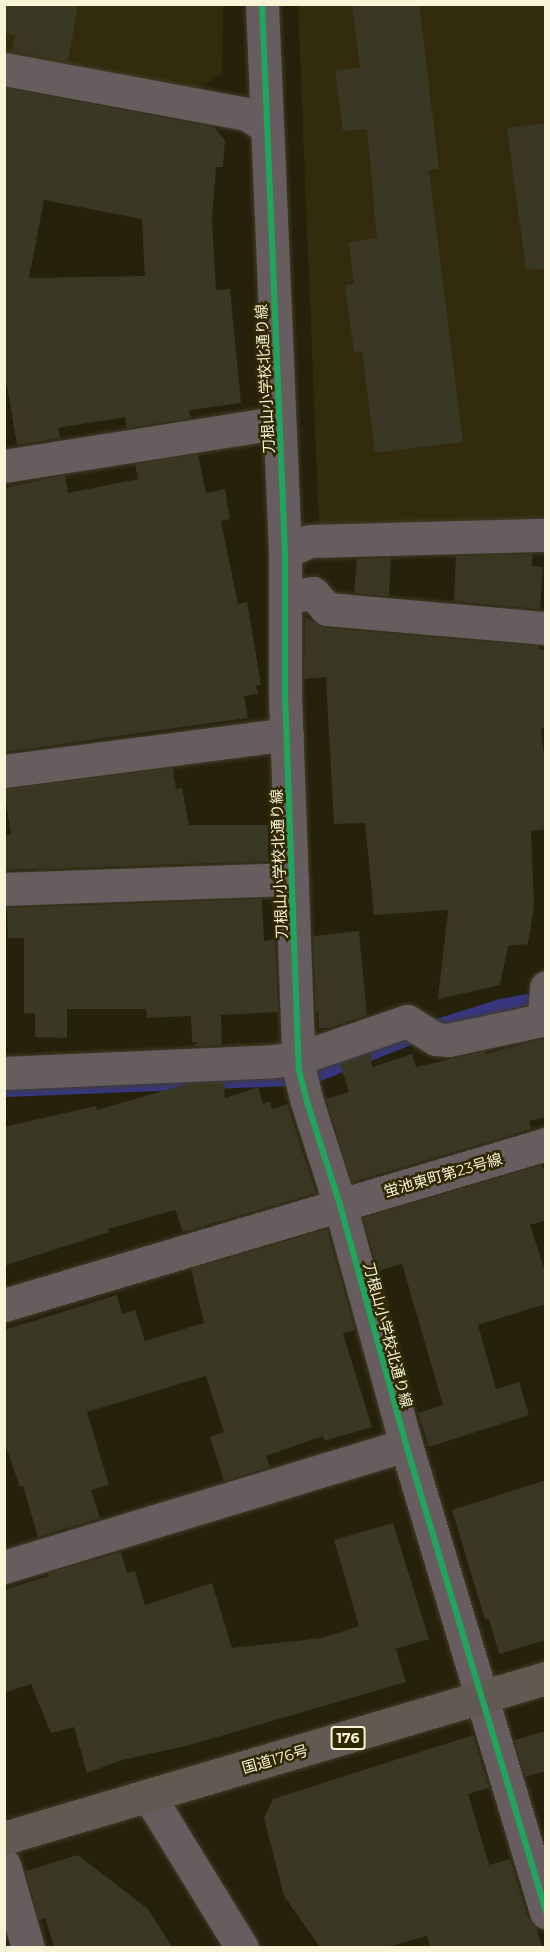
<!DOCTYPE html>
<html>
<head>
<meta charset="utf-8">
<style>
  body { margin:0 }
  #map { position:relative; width:550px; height:1952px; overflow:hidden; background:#25210b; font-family:Montserrat,"Noto Sans JP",sans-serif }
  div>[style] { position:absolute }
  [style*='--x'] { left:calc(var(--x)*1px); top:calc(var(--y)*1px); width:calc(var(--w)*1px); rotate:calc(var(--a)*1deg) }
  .built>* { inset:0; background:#322c0c }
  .stream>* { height:12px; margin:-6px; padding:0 6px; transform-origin:6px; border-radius:6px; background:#37377f }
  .building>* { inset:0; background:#383824 }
  .roads { filter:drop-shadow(0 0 2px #403d2a) drop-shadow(0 0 2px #403d2a) }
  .minor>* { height:33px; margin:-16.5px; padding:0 16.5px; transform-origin:16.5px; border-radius:16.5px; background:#685d5e }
  .highway>* { height:33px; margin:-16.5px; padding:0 16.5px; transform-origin:16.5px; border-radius:16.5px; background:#615a52 }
  .cycleway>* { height:6px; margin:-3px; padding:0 3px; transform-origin:3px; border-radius:3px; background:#20a55d }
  span { translate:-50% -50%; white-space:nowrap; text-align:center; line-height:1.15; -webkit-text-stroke:5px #302800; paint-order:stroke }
  .shield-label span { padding:2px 4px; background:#302800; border:2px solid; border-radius:4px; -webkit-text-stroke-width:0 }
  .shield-label { font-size:14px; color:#f9f4d8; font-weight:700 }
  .street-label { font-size:15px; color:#f9f4d8 }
  .frame { position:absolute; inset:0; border:6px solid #f9f4d8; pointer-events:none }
</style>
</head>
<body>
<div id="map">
  <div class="built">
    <div style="clip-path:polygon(4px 5px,223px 5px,222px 73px,199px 89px,5px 53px)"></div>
    <div style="clip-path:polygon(298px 5px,545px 5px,545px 521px,319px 527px)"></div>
  </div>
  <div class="stream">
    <div style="--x:440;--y:1024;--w:64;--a:-17.3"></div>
    <div style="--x:501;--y:1005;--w:43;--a:-10.8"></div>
    <div style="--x:320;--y:1075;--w:97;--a:-21.8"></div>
    <div style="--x:4;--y:1091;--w:282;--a:-2.2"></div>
  </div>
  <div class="building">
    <div style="clip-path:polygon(4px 4px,78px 4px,68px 62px,12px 51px,15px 35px,4px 33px)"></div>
    <div style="clip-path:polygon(352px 4px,419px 4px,439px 169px,429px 170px,463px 442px,375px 453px,362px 351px,354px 352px,345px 285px,354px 284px,349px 242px,377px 238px,367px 129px,343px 131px,335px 70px,360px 68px)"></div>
    <div style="clip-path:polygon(evenodd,5px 88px,214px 127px,225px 140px,223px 167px,216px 167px,212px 219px,216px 290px,230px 289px,241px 403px,189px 410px,191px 418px,127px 428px,125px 417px,58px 428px,60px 438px,17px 445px,7px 385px,4px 385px,5px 88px,44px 200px,142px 219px,145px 276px,29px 278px,44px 200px)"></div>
    <div style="clip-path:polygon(546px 123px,546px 269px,526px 270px,507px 128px)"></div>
    <div style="clip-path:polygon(198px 454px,206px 493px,225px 489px,230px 519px,221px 521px,238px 604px,247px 602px,261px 685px,256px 685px,258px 694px,244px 696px,248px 718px,4px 752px,4px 488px,65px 475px,68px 493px,138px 479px,135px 464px)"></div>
    <div style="clip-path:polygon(533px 554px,532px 566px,543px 567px,540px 609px,454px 601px,456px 556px)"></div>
    <div style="clip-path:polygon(391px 558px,389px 596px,354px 593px,357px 559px)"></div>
    <div style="clip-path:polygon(305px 617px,325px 628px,538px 646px,538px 649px,546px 650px,546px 729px,541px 728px,546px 772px,546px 829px,531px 831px,534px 906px,528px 944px,508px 946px,500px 985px,438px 999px,448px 910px,374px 915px,365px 823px,334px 824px,326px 677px,304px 679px)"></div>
    <div style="clip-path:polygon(173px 768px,176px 789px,182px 788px,189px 825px,268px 825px,268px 861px,4px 870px,4px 835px,11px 835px,4px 789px)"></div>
    <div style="clip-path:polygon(262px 899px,264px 941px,275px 939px,278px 1012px,221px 1015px,222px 1045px,193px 1046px,198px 1042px,192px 1042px,191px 1016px,147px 1018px,146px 1009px,67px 1009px,67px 1038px,35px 1037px,35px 1014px,24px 1013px,24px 938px,8px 938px,7px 908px)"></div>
    <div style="clip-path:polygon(359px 931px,367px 1015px,329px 1028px,319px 1028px,318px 1011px,316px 1011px,313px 936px)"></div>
    <div style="clip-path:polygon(546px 1038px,546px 1117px,529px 1121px,531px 1129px,352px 1182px,326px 1099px,349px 1092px,340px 1064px,371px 1053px,372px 1067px,412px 1054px,416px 1067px,486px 1051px,485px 1054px)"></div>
    <div style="clip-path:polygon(224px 1082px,225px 1098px,258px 1087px,263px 1104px,270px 1101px,272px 1109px,287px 1104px,316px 1193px,183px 1232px,175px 1210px,108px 1229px,109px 1232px,4px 1266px,4px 1127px,96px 1106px,97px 1110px,190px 1083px)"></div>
    <div style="clip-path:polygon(542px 1165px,546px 1175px,546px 1220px,530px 1225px,546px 1274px,546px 1304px,478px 1325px,496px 1389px,519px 1382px,529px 1415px,429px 1447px,418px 1413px,443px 1405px,402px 1264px,378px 1271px,363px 1218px)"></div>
    <div style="clip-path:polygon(327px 1229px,355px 1330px,343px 1334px,372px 1427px,324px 1441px,323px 1436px,266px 1456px,270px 1467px,224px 1481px,210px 1437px,224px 1432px,206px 1376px,87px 1412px,109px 1485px,91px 1490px,100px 1518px,38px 1537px,23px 1486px,20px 1487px,4px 1441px,4px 1330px,117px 1295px,122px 1314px,135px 1310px,145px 1341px,204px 1323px,191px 1269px)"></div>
    <div style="clip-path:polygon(546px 1480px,546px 1640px,499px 1654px,489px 1619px,485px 1620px,452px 1510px)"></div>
    <div style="clip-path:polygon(393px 1523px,429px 1639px,396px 1649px,406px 1682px,186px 1746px,122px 1760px,87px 1773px,74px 1727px,51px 1733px,31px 1684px,4px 1693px,4px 1590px,49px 1576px,48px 1573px,121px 1552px,127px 1573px,135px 1571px,145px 1605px,212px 1583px,232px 1648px,322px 1638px,359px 1626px,334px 1540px)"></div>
    <div style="clip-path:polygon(546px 1731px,546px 1771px,525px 1777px,514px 1740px)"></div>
    <div style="clip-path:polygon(473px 1735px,489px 1788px,468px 1794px,489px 1865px,510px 1859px,528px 1918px,537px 1929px,542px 1947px,430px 1947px,427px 1936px,387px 1947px,320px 1947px,284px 1896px,264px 1818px,273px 1799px)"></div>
    <div style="clip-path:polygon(78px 1855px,148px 1909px,172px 1947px,54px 1947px,45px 1918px,39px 1920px,25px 1871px)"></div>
  </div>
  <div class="roads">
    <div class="minor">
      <div style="--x:262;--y:4;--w:548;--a:87.6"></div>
      <div style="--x:285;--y:552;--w:143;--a:90"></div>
      <div style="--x:285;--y:695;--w:375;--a:87.9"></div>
      <div style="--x:299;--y:1070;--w:33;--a:76"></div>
      <div style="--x:307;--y:1102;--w:108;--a:72.2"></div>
      <div style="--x:340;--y:1205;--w:249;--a:74.6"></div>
      <div style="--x:406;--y:1445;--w:488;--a:73.3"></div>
      <div style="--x:4;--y:69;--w:247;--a:10.5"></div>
      <div style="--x:247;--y:114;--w:23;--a:34"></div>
      <div style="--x:4;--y:466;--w:263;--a:-9"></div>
      <div style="--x:264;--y:425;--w:18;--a:29"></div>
      <div style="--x:285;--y:552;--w:27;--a:-24"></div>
      <div style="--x:310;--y:541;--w:236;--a:-1.5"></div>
      <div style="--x:285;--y:597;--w:28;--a:-8"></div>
      <div style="--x:313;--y:593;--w:21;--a:49"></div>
      <div style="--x:327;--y:609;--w:220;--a:5"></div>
      <div style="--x:4;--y:771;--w:285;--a:-7.4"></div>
      <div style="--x:4;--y:889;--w:288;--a:-2"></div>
      <div style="--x:544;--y:1019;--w:32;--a:-86"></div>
      <div style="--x:4;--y:1073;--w:270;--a:-2.5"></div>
      <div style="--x:274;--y:1061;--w:25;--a:-7"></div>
      <div style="--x:299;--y:1058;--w:114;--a:-18.9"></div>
      <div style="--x:407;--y:1021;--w:34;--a:32"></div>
      <div style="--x:436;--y:1039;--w:12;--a:5"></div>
      <div style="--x:448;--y:1040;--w:100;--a:-12.1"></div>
      <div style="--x:4;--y:1305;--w:565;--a:-16.54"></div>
      <div style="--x:4;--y:1567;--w:420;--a:-16.9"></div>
      <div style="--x:149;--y:1796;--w:178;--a:58.5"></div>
      <div style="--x:4;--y:1865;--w:86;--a:73.9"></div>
    </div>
    <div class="highway">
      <div style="--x:4;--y:1838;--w:565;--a:-16.45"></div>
    </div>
  </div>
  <div class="cycleway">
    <div style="--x:262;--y:4;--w:548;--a:87.6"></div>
    <div style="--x:285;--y:552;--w:143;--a:90"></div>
    <div style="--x:285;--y:695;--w:375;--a:87.9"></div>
    <div style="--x:299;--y:1070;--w:33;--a:76"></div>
    <div style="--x:307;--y:1102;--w:108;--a:72.2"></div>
    <div style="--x:340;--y:1205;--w:249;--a:74.6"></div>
    <div style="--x:406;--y:1445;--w:488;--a:73.3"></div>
  </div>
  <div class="shield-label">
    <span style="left:348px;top:1738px">176</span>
  </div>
  <div class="street-label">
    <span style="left:265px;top:379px;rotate:-93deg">刀根山小学校北通り線</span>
    <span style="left:279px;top:864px;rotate:-92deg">刀根山小学校北通り線</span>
    <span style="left:443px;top:1175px;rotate:-16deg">蛍池東町第23号線</span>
    <span style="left:388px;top:1335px;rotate:75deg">刀根山小学校北通り線</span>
    <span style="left:275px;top:1759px;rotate:-16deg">国道176号</span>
  </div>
  <div class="frame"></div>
</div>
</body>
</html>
